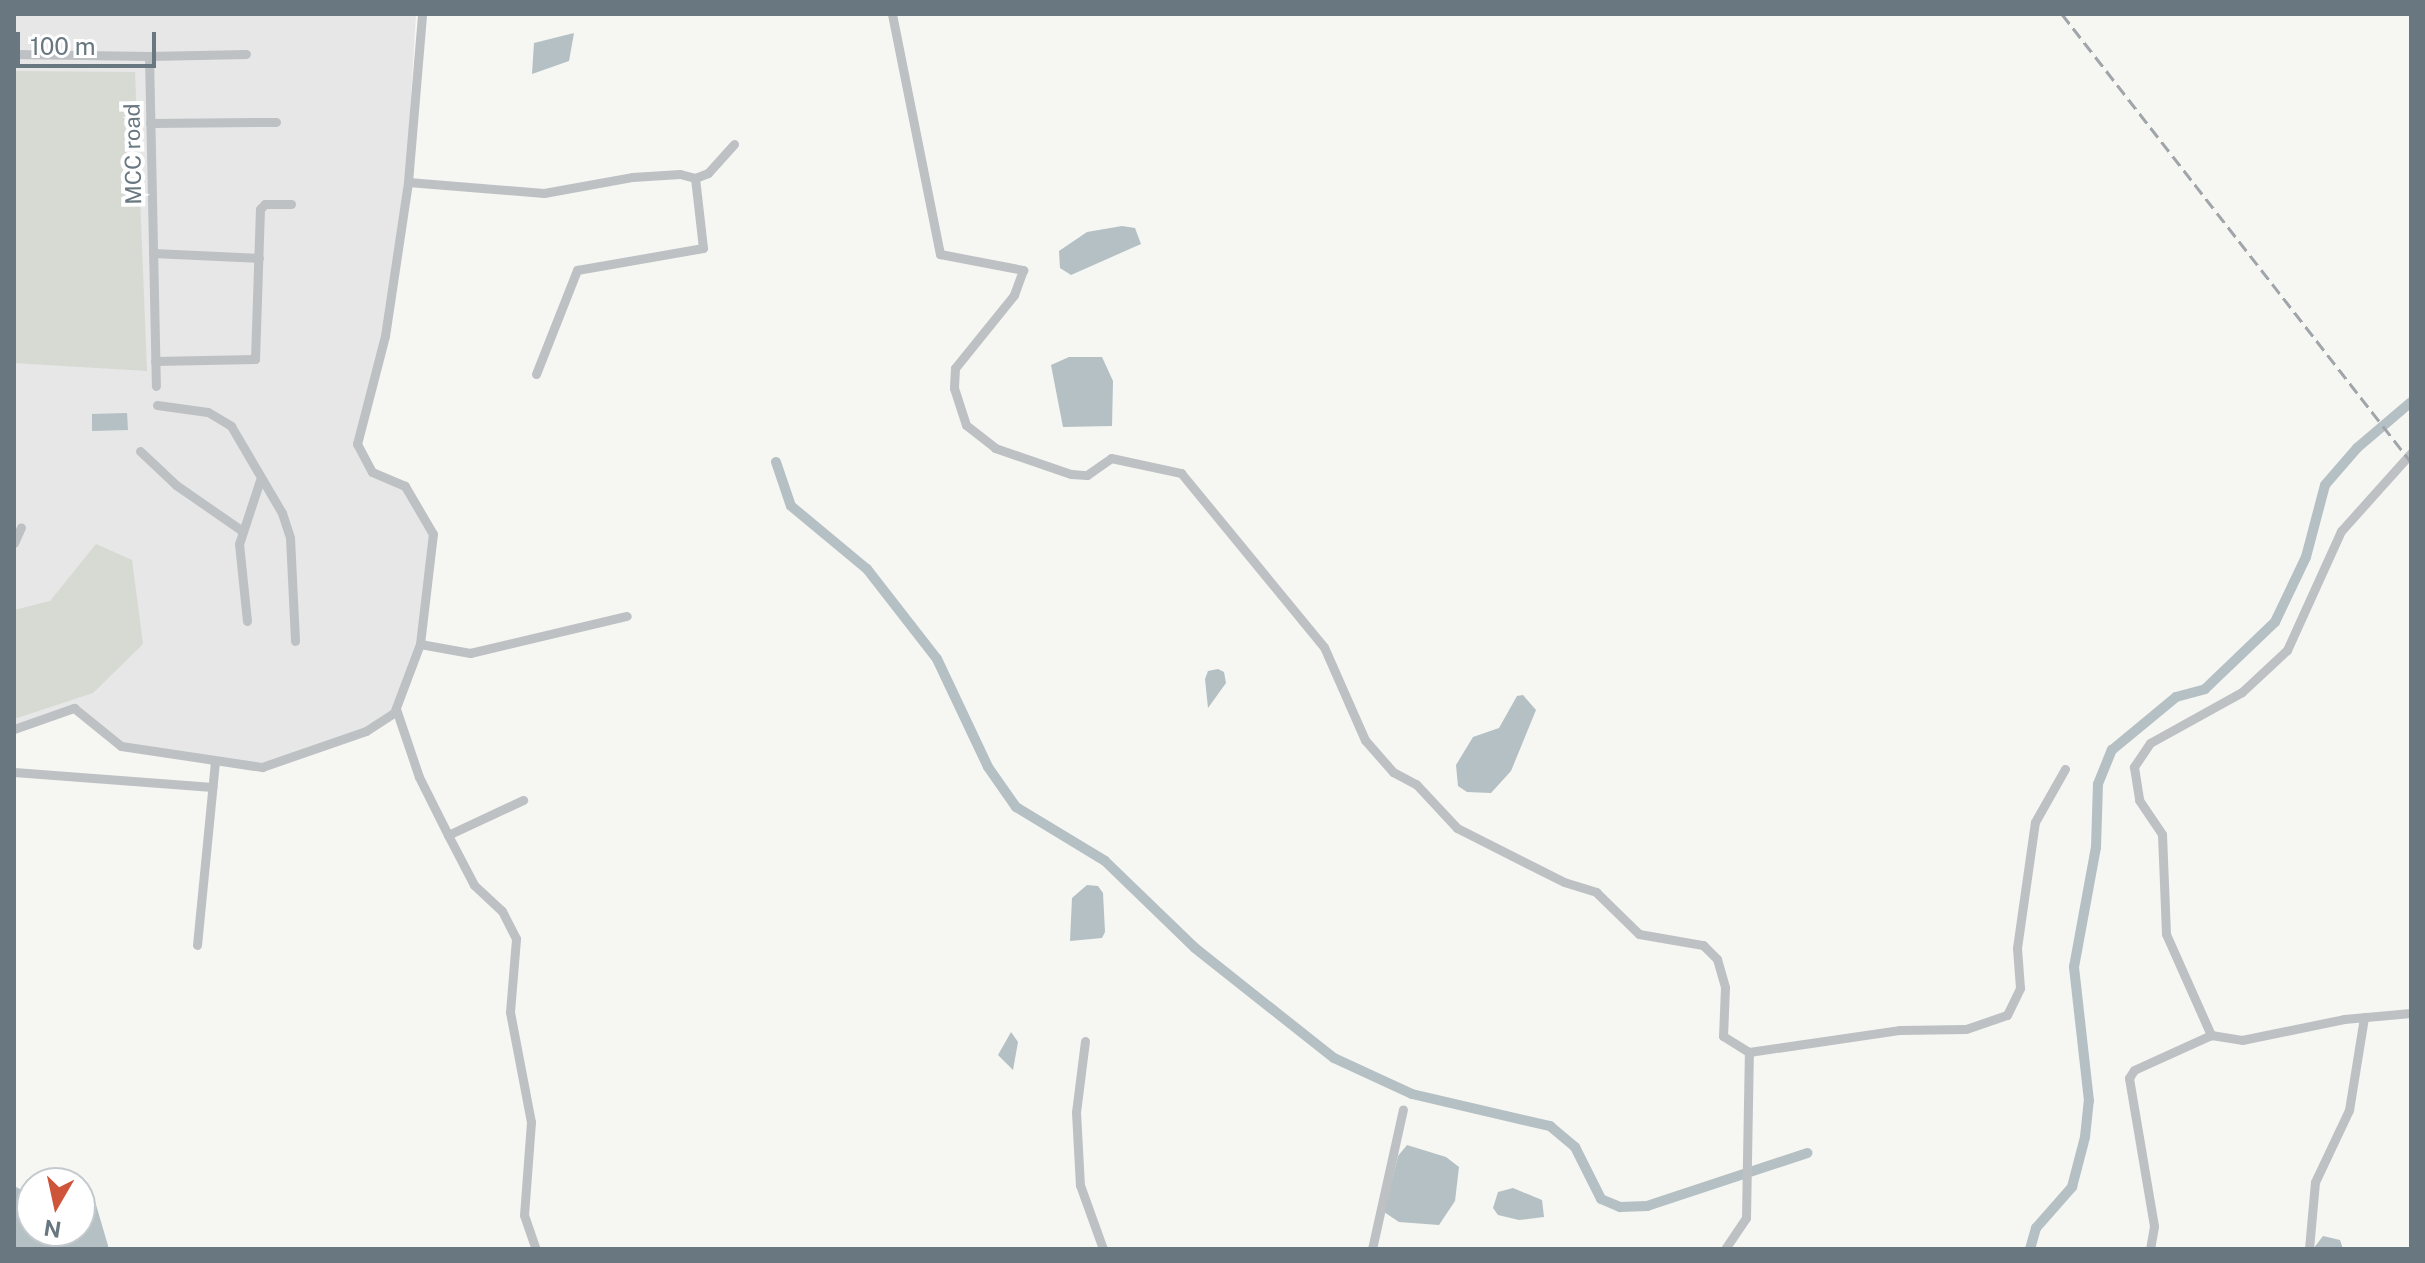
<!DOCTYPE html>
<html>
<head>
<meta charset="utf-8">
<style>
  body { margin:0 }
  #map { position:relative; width:2425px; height:1263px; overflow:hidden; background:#f6f6f3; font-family:"Public Sans",sans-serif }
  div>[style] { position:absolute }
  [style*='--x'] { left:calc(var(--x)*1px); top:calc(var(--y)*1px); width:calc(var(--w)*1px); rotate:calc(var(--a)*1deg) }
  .built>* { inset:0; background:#e6e7e6 }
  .green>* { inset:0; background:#d6dad3 }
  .water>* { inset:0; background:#b4c0c3 }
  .canal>* { height:10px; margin:-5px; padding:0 5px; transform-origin:5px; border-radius:5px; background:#b4c0c3 }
  .street>* { height:9px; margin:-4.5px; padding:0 4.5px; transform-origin:4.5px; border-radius:4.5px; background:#bdc1c4 }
  .rail>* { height:3px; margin-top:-1.5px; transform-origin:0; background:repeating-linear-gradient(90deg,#9fa5a9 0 12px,transparent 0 18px) }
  span { translate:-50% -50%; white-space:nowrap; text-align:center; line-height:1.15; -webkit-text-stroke:8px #fff; paint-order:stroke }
  .street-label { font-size:22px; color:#687780 }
  .frame { position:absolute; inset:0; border:16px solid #687780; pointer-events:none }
  .north { position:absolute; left:16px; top:1167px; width:80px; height:80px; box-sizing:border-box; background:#fff; border:2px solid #c3c9cc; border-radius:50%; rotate:189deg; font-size:22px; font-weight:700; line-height:32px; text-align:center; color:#687780 }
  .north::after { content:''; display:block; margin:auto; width:28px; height:36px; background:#ce543a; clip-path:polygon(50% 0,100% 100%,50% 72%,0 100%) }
  .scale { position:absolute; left:16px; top:32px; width:140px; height:36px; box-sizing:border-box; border:4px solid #687780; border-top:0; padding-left:10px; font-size:24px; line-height:28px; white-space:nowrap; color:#687780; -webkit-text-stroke:6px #fff; paint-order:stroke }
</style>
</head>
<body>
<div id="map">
  <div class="built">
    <div style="clip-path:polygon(14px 14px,416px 14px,407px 162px,382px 336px,355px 444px,372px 473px,404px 486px,432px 534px,420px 640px,394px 712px,366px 731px,261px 765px,122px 744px,73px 706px,14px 726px)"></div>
  </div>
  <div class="green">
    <div style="clip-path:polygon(14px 71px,135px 72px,147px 371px,14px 363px)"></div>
    <div style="clip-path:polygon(96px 544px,132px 560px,143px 644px,93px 693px,14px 719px,14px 610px,50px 601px)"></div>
  </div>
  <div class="water">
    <div style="clip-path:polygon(574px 33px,569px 61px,532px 74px,534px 43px)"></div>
    <div style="clip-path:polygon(1122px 226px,1135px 228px,1141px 244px,1071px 275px,1060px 268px,1059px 251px,1087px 232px)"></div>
    <div style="clip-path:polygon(1069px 357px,1102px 357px,1113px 381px,1112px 426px,1063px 427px,1051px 365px)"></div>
    <div style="clip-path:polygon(127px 413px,128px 430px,92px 431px,92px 414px)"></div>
    <div style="clip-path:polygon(1218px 669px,1224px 672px,1226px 683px,1208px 708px,1205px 679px,1208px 671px)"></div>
    <div style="clip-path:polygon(1523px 695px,1536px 710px,1511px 771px,1491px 793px,1467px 792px,1458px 786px,1456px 765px,1473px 737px,1499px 728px,1517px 696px)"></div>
    <div style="clip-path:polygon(1087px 885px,1098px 886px,1103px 893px,1105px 932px,1102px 938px,1070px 941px,1072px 898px)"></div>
    <div style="clip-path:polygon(1011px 1032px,1018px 1042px,1013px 1070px,998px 1055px)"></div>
    <div style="clip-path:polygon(1407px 1145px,1446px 1157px,1459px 1167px,1455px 1201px,1439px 1225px,1399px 1222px,1384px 1212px,1398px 1156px)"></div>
    <div style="clip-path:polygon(14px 1186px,32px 1195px,32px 1231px,80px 1231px,80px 1195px,92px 1191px,109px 1249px,14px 1249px)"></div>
    <div style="clip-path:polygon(1513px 1188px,1542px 1200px,1544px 1217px,1519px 1220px,1498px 1215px,1493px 1208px,1498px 1192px)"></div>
    <div style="clip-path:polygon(2323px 1236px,2340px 1240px,2343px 1249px,2313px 1249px)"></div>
  </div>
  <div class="canal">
    <div style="--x:776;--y:462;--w:46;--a:71.2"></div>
    <div style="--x:791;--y:506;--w:99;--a:39.7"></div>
    <div style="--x:867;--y:569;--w:114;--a:52.1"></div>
    <div style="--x:937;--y:659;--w:119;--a:64.7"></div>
    <div style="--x:988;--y:767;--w:49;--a:55"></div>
    <div style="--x:1016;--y:807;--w:104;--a:31.2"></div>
    <div style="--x:1105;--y:861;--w:125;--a:44"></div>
    <div style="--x:1195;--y:948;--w:177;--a:38.4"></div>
    <div style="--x:1334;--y:1058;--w:86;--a:24.8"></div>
    <div style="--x:1412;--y:1094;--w:142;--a:13.1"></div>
    <div style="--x:1550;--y:1126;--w:33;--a:40"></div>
    <div style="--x:1575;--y:1147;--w:58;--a:63.4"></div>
    <div style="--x:1601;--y:1199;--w:21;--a:23"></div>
    <div style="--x:1620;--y:1207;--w:27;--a:-2"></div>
    <div style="--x:1647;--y:1206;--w:169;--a:-18.3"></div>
    <div style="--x:2030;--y:1249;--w:22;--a:-74"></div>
    <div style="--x:2036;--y:1228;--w:55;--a:-48.7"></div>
    <div style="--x:2072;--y:1187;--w:52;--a:-75.4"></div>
    <div style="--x:2085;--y:1137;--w:36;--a:-84"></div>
    <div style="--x:2089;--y:1101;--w:135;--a:-96.4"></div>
    <div style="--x:2074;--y:967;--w:122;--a:-79.6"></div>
    <div style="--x:2096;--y:847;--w:63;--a:-88.2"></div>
    <div style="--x:2098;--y:784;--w:37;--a:-68"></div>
    <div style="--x:2112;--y:750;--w:83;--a:-39.6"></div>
    <div style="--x:2176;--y:697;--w:30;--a:-15"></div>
    <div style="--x:2205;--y:689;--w:97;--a:-43.7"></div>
    <div style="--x:2275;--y:622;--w:72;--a:-64.5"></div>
    <div style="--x:2306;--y:557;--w:74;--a:-75.2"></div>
    <div style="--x:2325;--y:485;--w:49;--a:-49.1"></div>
    <div style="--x:2357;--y:448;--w:71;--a:-40.4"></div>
  </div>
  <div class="street">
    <div style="--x:892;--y:14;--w:245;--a:78.7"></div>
    <div style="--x:940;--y:254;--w:85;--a:10.9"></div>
    <div style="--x:1023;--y:270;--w:27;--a:110"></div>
    <div style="--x:1014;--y:295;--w:94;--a:128.9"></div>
    <div style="--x:955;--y:368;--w:20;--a:93"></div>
    <div style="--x:954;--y:388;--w:39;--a:72"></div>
    <div style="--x:966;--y:425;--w:37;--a:38"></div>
    <div style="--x:995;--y:448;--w:80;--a:18.9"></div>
    <div style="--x:1071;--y:474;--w:16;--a:4"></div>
    <div style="--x:1087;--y:475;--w:29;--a:-35"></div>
    <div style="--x:1111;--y:458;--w:72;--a:12.1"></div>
    <div style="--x:1181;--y:473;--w:225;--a:50.6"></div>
    <div style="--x:1324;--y:647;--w:102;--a:66.2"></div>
    <div style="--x:1365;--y:740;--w:43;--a:48.8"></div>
    <div style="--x:1393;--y:772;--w:26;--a:28"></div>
    <div style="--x:1416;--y:784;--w:60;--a:47"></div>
    <div style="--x:1457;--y:828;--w:120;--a:26.8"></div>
    <div style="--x:1564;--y:882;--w:34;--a:17"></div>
    <div style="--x:1596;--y:892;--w:60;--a:44.3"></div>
    <div style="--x:1639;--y:934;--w:65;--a:9.8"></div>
    <div style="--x:1703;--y:945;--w:20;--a:45"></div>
    <div style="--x:1717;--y:959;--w:29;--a:74"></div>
    <div style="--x:1725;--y:987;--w:49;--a:92.3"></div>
    <div style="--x:1723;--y:1036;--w:31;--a:32"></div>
    <div style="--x:1749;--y:1052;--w:153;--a:-8.3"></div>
    <div style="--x:1900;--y:1030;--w:66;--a:-0.9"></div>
    <div style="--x:1966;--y:1029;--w:43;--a:-18.9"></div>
    <div style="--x:2007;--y:1015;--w:30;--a:-64"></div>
    <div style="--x:2020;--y:988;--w:40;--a:-94.3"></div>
    <div style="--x:2017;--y:948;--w:127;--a:-81.9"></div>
    <div style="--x:2035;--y:822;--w:61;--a:-60.5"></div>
    <div style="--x:14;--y:54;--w:135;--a:0.8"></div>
    <div style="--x:149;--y:56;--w:330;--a:88.8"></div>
    <div style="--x:149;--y:56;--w:97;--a:-1.2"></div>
    <div style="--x:150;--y:123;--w:126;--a:-0.5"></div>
    <div style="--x:408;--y:182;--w:136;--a:4.6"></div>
    <div style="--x:544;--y:193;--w:89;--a:-10.3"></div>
    <div style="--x:632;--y:177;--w:48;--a:-3.6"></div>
    <div style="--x:680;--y:174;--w:16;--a:15"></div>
    <div style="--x:695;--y:178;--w:14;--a:-21"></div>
    <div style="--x:708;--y:173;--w:39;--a:-48"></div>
    <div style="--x:153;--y:253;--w:106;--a:2.7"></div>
    <div style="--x:155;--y:361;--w:100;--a:-1.1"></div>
    <div style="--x:255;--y:359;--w:150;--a:-88.1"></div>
    <div style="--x:260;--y:209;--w:7;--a:-45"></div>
    <div style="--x:265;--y:204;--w:26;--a:0"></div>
    <div style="--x:536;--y:374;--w:112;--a:-68.5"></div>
    <div style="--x:577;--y:270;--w:128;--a:-9.9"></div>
    <div style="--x:703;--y:248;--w:70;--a:-96.5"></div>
    <div style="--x:157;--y:405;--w:51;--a:7.8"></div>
    <div style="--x:208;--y:412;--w:27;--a:31"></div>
    <div style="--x:231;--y:426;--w:101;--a:59.6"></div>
    <div style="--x:282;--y:513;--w:26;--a:72"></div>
    <div style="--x:290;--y:538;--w:103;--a:87.2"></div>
    <div style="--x:140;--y:451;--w:50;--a:43.4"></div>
    <div style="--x:176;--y:485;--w:79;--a:34.7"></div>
    <div style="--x:2411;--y:453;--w:105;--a:131.9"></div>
    <div style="--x:2341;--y:531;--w:131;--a:114.4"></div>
    <div style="--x:2287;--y:650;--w:62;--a:137"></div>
    <div style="--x:2242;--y:692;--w:105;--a:151"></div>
    <div style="--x:2150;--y:743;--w:29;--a:124"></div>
    <div style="--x:2134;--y:767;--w:33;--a:81"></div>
    <div style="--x:2139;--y:800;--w:41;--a:55.9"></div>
    <div style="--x:2162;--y:834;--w:100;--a:87.7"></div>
    <div style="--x:2166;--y:934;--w:111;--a:66"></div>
    <div style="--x:2211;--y:1035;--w:31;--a:9"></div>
    <div style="--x:2242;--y:1040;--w:104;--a:-11.6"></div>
    <div style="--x:2344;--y:1019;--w:67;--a:-5.1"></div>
    <div style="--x:14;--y:543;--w:17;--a:-66"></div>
    <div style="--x:247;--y:621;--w:77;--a:-95.9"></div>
    <div style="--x:239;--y:544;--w:67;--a:-71.8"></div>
    <div style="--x:420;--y:644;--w:51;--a:10.2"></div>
    <div style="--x:470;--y:653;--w:161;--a:-13.3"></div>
    <div style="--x:396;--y:709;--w:72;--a:71.3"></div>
    <div style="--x:419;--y:777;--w:65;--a:63.4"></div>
    <div style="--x:448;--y:835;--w:56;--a:62.5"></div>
    <div style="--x:474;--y:885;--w:38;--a:43"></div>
    <div style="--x:502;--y:911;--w:31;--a:63"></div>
    <div style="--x:516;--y:939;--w:73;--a:94.7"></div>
    <div style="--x:510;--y:1012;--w:112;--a:79.2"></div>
    <div style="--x:531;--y:1122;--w:93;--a:94.3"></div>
    <div style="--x:524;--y:1215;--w:36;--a:71"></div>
    <div style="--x:14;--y:729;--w:64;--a:-19.3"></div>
    <div style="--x:74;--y:708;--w:60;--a:39"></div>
    <div style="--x:121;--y:746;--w:143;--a:8.5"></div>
    <div style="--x:262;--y:767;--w:110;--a:-19.1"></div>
    <div style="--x:366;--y:731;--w:33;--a:-33"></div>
    <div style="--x:394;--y:713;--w:74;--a:-69.4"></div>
    <div style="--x:420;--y:644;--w:111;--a:-83.3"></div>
    <div style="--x:433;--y:534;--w:56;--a:-120.3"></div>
    <div style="--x:405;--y:486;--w:36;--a:-157"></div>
    <div style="--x:372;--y:472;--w:32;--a:-118"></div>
    <div style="--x:357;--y:444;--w:112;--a:-75.5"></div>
    <div style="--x:385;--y:336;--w:156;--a:-81.5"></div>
    <div style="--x:408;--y:182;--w:169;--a:-85.2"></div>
    <div style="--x:14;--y:772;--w:199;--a:4.3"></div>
    <div style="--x:448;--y:835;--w:83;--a:-25"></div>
    <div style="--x:197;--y:945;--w:185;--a:-84.4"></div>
    <div style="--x:1085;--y:1041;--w:72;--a:97.2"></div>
    <div style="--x:1076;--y:1112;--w:73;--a:86.9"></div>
    <div style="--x:1080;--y:1185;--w:68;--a:70.2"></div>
    <div style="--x:1372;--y:1249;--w:143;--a:-77.5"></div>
    <div style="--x:1725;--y:1249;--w:37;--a:-56"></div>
    <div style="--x:1746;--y:1218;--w:166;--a:-89"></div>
    <div style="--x:2150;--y:1249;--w:23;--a:-80"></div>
    <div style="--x:2154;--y:1226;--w:150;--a:-99.6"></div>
    <div style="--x:2129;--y:1078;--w:9;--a:-58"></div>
    <div style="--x:2134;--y:1070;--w:85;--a:-24.4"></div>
    <div style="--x:2309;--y:1249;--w:67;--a:-84.9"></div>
    <div style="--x:2315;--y:1182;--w:80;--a:-64.7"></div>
    <div style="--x:2349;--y:1110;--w:94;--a:-80.8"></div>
  </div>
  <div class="rail">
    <div style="--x:2062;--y:14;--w:568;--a:52.08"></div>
  </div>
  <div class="street-label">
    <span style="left:133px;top:154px;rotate:-91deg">MCC road</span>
  </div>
  <div class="frame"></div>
  <div class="north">N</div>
  <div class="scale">100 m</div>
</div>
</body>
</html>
